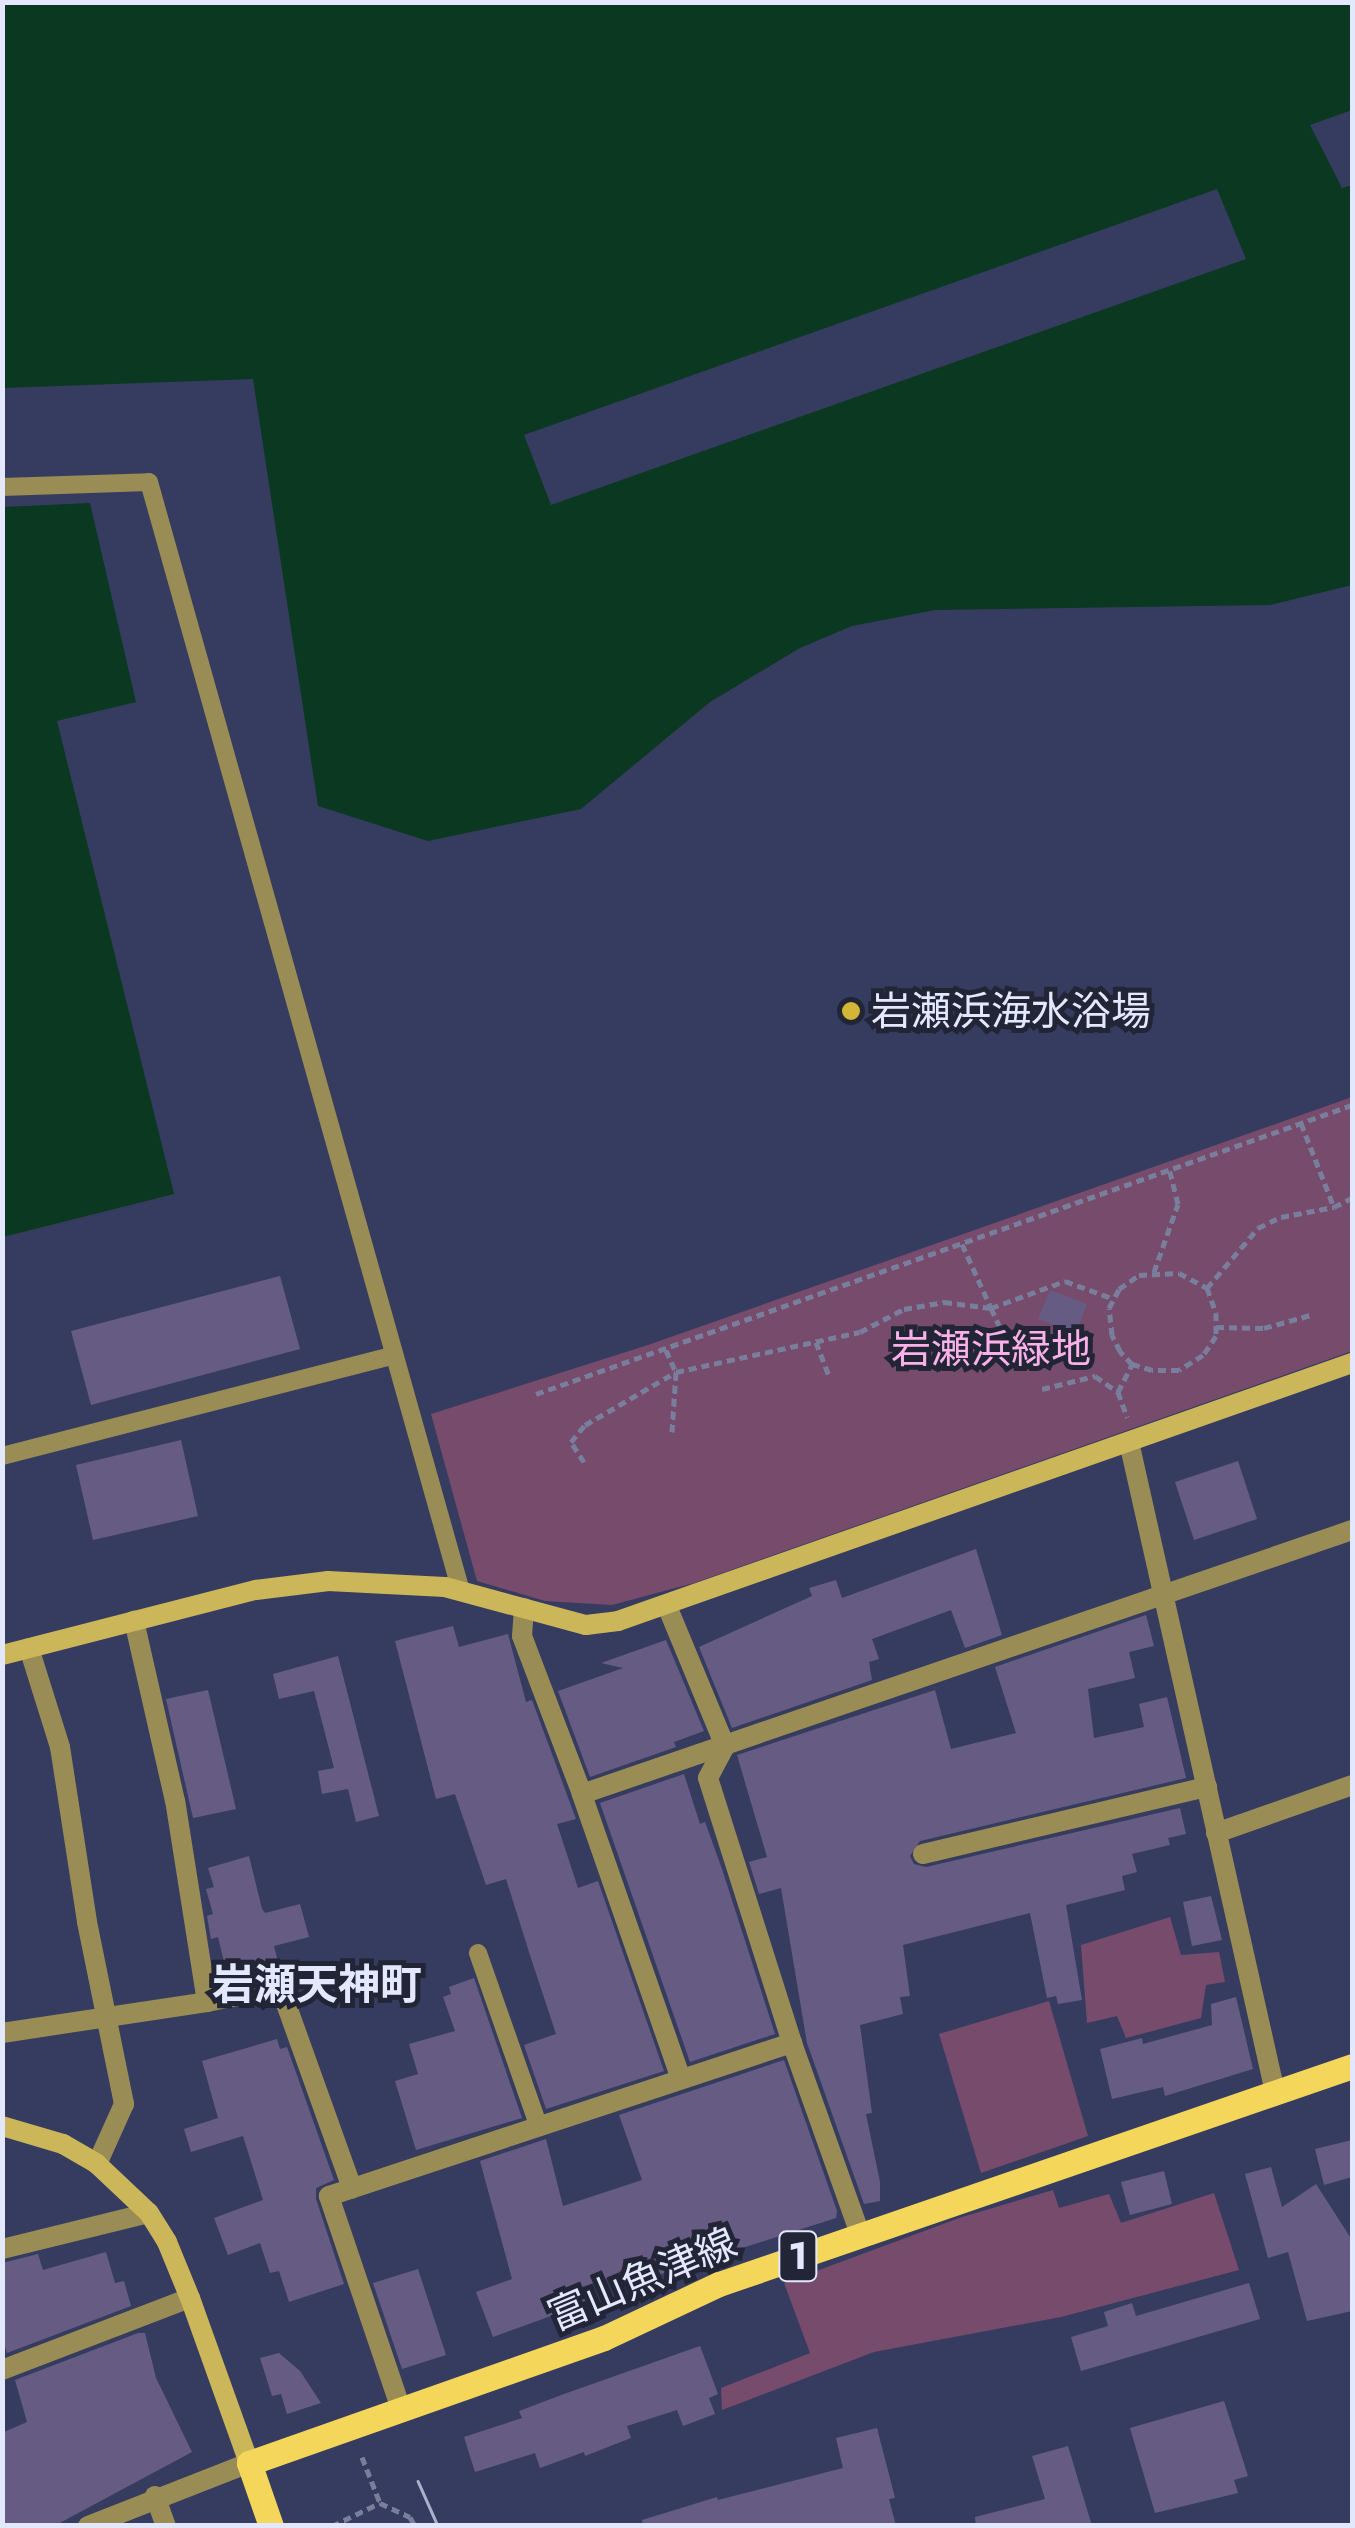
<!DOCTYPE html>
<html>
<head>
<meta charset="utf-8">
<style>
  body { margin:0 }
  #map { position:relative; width:1355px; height:2528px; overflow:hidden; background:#363c5f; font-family:Jost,"Noto Sans JP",sans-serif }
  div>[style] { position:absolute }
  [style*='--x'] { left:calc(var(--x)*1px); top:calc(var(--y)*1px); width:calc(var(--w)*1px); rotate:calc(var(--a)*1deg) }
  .green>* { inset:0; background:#774b6c }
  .water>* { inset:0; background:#0a3820 }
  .pier>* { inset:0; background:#363c5f }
  .building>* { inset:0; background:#665c83 }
  .path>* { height:5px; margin-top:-2.5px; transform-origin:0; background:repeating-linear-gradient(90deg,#797e9d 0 8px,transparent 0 13px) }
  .lane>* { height:18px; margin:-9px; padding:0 9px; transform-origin:9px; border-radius:9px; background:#9a8c55 }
  .street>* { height:20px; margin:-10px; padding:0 10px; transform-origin:10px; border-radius:10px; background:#9a8c55 }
  .secondary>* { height:20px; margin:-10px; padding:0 10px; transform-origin:10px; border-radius:10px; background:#ccb65a }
  .primary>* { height:25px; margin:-12.5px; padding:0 12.5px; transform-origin:12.5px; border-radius:12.5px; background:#f4d65b }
  .tram>* { height:2.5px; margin:-1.25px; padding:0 1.25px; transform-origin:1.25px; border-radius:1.25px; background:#abb0cb }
  .dots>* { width:28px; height:28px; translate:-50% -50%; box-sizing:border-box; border:5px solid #222535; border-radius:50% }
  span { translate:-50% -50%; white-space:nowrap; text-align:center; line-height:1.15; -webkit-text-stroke:10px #222535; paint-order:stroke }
  .shield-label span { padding:2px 8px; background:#222535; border:2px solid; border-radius:8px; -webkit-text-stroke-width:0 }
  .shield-label { font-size:38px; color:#e3e8ff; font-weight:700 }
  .poi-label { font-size:40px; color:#e3e8ff }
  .left { translate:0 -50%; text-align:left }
  .park-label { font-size:40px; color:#fab0e8 }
  .street-label { font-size:40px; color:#e3e8ff }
  .neighbourhood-label { font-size:42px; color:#e3e8ff; font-weight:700 }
  .frame { position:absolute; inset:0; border:5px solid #e3e8ff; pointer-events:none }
</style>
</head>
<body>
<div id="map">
  <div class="green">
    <div style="clip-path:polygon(1352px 1097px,1352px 1351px,694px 1583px,612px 1605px,545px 1601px,477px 1581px,431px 1414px,648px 1345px)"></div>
    <div style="clip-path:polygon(1170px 1917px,1181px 1955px,1219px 1952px,1225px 1982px,1206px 1985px,1201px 2018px,1126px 2038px,1117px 2016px,1087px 2023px,1081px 1945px)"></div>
    <div style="clip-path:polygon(1049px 2001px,1088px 2136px,981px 2173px,939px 2034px)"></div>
    <div style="clip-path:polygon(1053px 2190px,1059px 2208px,1109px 2194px,1121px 2223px,1214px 2193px,1239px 2270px,1061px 2317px,874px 2352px,722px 2410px,721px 2388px,810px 2353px,784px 2283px,962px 2217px)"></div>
  </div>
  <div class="water">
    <div style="clip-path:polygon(2px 3px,1352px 3px,1352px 585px,1270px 605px,935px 610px,852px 626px,800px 648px,710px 702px,581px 809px,428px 841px,318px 806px,253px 379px,3px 388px)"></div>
    <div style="clip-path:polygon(90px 503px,136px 702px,57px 721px,174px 1194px,3px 1237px,3px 507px)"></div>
  </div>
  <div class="pier">
    <div style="clip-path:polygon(1352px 110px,1352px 185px,1342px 188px,1310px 125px)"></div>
    <div style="clip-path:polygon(1217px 189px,1246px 259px,551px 505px,524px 435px)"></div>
  </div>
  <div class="building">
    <div style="clip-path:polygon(280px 1276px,300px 1349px,91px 1405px,71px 1331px)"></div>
    <div style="clip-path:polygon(1050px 1290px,1087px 1304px,1076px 1333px,1038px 1319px)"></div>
    <div style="clip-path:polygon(181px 1440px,198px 1516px,93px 1540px,76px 1465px)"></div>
    <div style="clip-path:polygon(1238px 1461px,1257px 1519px,1194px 1540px,1175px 1482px)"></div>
    <div style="clip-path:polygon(976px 1549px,1002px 1635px,965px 1648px,951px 1610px,872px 1639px,879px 1659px,869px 1662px,872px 1680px,732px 1728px,699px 1647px,812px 1596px,809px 1588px,836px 1580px,842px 1598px)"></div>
    <div style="clip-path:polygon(1146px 1615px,1154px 1646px,1129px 1652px,1135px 1678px,1088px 1689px,1094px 1738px,1144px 1727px,1139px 1704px,1167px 1697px,1186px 1778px,920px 1841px,910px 1856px,914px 1864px,926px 1867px,1180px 1808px,1186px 1834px,1168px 1838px,1170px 1845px,1132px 1854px,1137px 1872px,1122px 1876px,1125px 1890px,1066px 1905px,1082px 2000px,1058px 2004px,1056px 1996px,1047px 1998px,1030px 1913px,903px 1945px,910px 1996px,900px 1997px,903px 2014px,860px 2025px,872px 2113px,866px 2114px,880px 2182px,880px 2201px,864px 2204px,807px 2043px,781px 1888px,759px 1894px,749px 1862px,767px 1857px,737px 1755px,935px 1690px,951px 1749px,1016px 1733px,995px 1667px)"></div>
    <div style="clip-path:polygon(453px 1626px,459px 1647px,508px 1634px,526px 1702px,532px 1700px,576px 1819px,557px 1824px,578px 1888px,598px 1881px,664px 2071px,546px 2109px,524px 2045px,556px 2034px,529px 1952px,506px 1879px,486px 1885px,455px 1794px,436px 1799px,395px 1641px)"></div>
    <div style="clip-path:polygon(666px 1640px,704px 1731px,674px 1742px,676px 1747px,590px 1777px,558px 1691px,623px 1668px,601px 1663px)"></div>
    <div style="clip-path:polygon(338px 1656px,379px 1816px,356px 1822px,348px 1789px,322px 1794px,318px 1771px,334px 1768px,314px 1691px,279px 1699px,273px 1674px)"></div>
    <div style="clip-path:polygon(208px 1690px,236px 1809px,193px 1818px,166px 1699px)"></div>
    <div style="clip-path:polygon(684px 1774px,700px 1824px,705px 1822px,722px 1869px,775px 2034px,690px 2062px,600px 1803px)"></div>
    <div style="clip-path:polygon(249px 1856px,262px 1909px,265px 1913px,300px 1904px,309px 1937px,274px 1946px,280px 1970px,251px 1978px,249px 1972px,228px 1978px,218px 1937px,211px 1939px,207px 1916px,213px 1914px,206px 1889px,214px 1887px,208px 1868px)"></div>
    <div style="clip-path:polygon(1211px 1896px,1222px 1940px,1192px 1946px,1183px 1902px)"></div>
    <div style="clip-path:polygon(474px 1978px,522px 2118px,416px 2150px,395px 2081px,418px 2074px,409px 2044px,455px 2031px,443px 1997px,451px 1994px,449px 1987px)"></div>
    <div style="clip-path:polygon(1236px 1997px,1253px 2069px,1165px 2096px,1163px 2087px,1112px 2099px,1100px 2049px,1142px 2038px,1143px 2044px,1212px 2025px,1211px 2004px)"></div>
    <div style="clip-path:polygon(277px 2039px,280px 2049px,287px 2047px,334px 2180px,316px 2188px,316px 2199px,344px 2284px,289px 2302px,279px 2271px,270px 2273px,260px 2243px,228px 2255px,214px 2218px,263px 2200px,243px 2136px,191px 2152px,184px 2129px,218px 2118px,202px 2061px)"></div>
    <div style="clip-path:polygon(784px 2060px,837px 2211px,836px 2218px,636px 2282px,632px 2270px,582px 2287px,587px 2303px,493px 2337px,476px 2292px,512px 2279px,480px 2161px,546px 2139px,563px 2206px,642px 2180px,619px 2115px)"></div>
    <div style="clip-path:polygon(1352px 2140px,1352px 2177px,1324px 2185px,1315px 2149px)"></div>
    <div style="clip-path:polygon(1271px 2167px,1282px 2207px,1316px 2184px,1352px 2240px,1352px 2311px,1307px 2321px,1288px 2252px,1268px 2258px,1245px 2174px)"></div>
    <div style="clip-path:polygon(1164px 2171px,1172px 2204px,1130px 2215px,1121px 2182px)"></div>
    <div style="clip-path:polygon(106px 2252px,115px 2283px,124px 2281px,131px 2306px,7px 2353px,2px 2338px,2px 2263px,38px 2254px,43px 2270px)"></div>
    <div style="clip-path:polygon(418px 2269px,446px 2355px,402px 2369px,373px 2283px)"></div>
    <div style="clip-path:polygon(1249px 2283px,1260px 2319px,1081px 2371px,1071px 2337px,1108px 2326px,1104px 2312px,1132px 2303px,1136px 2316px)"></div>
    <div style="clip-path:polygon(138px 2333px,145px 2333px,156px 2378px,192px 2452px,54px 2526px,2px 2526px,2px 2433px,27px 2422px,15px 2380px)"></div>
    <div style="clip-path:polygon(700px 2346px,718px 2394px,709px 2398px,715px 2414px,683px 2426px,677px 2410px,627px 2426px,631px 2438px,585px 2456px,584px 2452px,540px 2468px,535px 2453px,475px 2472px,464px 2437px,522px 2418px,519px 2411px,564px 2394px)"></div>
    <div style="clip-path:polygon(279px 2353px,300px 2371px,321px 2403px,287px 2414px,281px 2394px,272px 2396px,260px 2358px)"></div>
    <div style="clip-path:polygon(1224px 2401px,1248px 2476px,1234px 2480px,1238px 2493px,1155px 2513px,1130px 2428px)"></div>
    <div style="clip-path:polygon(877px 2428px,895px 2498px,889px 2499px,896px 2526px,643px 2526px,642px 2520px,717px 2497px,718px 2500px,843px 2468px,836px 2438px)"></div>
    <div style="clip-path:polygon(1068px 2446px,1092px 2526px,976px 2526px,975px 2517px,1045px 2499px,1032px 2456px)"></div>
  </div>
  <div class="path">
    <div style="--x:1301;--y:1123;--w:90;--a:68.6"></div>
    <div style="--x:1334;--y:1207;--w:20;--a:-27"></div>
    <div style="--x:962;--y:1244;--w:70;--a:65.6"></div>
    <div style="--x:991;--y:1308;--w:79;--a:-20"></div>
    <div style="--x:1065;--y:1281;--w:52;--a:20.2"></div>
    <div style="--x:1154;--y:1272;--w:72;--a:-70.6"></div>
    <div style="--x:1178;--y:1204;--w:37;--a:-104"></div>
    <div style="--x:1207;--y:1288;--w:27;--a:70"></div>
    <div style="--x:1216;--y:1313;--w:23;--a:90"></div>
    <div style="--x:1216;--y:1336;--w:23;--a:124"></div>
    <div style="--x:1203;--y:1355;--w:28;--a:148"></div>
    <div style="--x:1179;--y:1370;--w:27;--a:180"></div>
    <div style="--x:1152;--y:1370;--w:21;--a:-163"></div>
    <div style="--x:1132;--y:1364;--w:18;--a:-133"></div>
    <div style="--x:1120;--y:1351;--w:18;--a:-117"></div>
    <div style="--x:1112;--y:1335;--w:27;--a:-96"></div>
    <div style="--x:1109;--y:1308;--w:21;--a:-62"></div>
    <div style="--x:1119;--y:1289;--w:24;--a:-35"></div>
    <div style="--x:1139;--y:1275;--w:40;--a:-2.9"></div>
    <div style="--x:1179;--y:1273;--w:32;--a:28"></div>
    <div style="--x:1207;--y:1288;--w:79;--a:-49.6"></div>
    <div style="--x:1258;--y:1228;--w:25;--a:-26"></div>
    <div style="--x:1281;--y:1217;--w:54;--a:-10.7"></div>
    <div style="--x:1216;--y:1327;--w:48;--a:1.2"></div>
    <div style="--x:1264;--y:1328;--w:52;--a:-15.6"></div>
    <div style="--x:816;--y:1342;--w:36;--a:69"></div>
    <div style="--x:666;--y:1350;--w:24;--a:66"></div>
    <div style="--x:676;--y:1372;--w:188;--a:-12.3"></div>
    <div style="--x:860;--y:1332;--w:50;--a:-27.6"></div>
    <div style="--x:904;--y:1309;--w:41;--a:-9.9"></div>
    <div style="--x:944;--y:1302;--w:47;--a:7.3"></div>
    <div style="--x:991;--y:1308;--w:19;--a:65"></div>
    <div style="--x:1042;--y:1389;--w:55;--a:-13.8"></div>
    <div style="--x:1095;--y:1376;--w:28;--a:35"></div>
    <div style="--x:1118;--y:1392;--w:31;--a:-63"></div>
    <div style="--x:1118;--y:1392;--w:27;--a:70"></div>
    <div style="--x:536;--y:1394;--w:866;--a:-19.5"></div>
    <div style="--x:672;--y:1432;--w:60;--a:-86.2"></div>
    <div style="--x:584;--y:1462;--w:24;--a:-123"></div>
    <div style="--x:571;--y:1442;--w:22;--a:-51"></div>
    <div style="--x:585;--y:1425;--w:105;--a:-30.2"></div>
    <div style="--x:362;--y:2457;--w:49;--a:68.6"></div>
    <div style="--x:332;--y:2526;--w:53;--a:-25.6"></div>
    <div style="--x:380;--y:2503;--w:33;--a:25"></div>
    <div style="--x:410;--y:2517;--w:10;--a:61"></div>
  </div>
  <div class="lane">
    <div style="--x:2;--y:487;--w:147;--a:-1.9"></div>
    <div style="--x:149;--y:482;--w:1152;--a:74.29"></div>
    <div style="--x:2;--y:1456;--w:405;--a:-14.4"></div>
    <div style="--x:478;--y:1953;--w:184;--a:70.7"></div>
  </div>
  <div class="street">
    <div style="--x:1129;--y:1442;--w:666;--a:77.34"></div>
    <div style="--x:667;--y:1606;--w:152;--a:67.5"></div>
    <div style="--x:725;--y:1746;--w:36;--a:118"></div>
    <div style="--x:708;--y:1778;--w:278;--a:72.4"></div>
    <div style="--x:792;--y:2043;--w:203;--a:70.4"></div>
    <div style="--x:524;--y:1608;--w:28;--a:94"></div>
    <div style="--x:522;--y:1636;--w:169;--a:69.2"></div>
    <div style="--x:29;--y:1648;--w:104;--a:72.6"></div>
    <div style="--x:60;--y:1747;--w:177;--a:81.2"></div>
    <div style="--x:87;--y:1922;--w:186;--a:78.5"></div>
    <div style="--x:124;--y:2104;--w:66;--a:114.2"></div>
    <div style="--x:1216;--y:1833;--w:144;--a:-19.4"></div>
    <div style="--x:923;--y:1854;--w:292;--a:-13.3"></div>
    <div style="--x:207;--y:2002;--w:75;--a:-11.6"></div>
    <div style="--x:280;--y:1987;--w:214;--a:70.3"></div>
    <div style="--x:2;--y:2033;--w:207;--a:-8.6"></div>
    <div style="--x:207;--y:2002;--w:204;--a:-99"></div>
    <div style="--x:175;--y:1801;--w:185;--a:-102.8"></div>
    <div style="--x:681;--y:2079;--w:302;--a:-109.2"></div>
    <div style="--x:582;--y:1794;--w:814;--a:-18.92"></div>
    <div style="--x:2;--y:2249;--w:151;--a:-13.8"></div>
    <div style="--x:2;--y:2370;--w:201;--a:-21"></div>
    <div style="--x:402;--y:2412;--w:228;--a:-108.7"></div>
    <div style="--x:329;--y:2196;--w:488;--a:-18.3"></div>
    <div style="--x:155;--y:2496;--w:32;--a:70"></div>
    <div style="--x:88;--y:2526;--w:173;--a:-21.4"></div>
  </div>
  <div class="secondary">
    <div style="--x:2;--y:1655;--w:262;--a:-14.4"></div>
    <div style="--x:256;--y:1590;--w:73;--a:-7.1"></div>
    <div style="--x:328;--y:1581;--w:117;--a:2.9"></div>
    <div style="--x:445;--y:1587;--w:146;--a:15.1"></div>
    <div style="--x:586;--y:1625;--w:32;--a:-7"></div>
    <div style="--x:618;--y:1621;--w:778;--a:-19.37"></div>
    <div style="--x:2;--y:2126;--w:64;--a:16.4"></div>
    <div style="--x:63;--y:2144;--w:39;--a:30"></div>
    <div style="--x:97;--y:2164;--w:71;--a:43.3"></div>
    <div style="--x:149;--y:2213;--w:34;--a:58"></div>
    <div style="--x:167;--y:2242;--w:61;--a:67.7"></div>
    <div style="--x:190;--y:2298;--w:175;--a:70.3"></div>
  </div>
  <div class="primary">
    <div style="--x:271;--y:2526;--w:67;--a:-109.2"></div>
    <div style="--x:249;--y:2463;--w:376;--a:-19.4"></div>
    <div style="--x:604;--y:2338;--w:127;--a:-25.2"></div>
    <div style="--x:719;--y:2284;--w:669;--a:-19"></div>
  </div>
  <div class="tram">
    <div style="--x:418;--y:2481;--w:49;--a:66"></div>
  </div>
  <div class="dots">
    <div style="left:851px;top:1011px;background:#d3b635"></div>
  </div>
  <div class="shield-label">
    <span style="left:798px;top:2256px">1</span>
  </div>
  <div class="poi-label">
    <span class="left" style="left:871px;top:1011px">岩瀬浜海水浴場</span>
  </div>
  <div class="park-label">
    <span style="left:991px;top:1349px">岩瀬浜緑地</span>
  </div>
  <div class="street-label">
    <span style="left:642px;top:2279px;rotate:-23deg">富山魚津線</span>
  </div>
  <div class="neighbourhood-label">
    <span style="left:317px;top:1985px">岩瀬天神町</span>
  </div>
  <div class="frame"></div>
</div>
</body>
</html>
